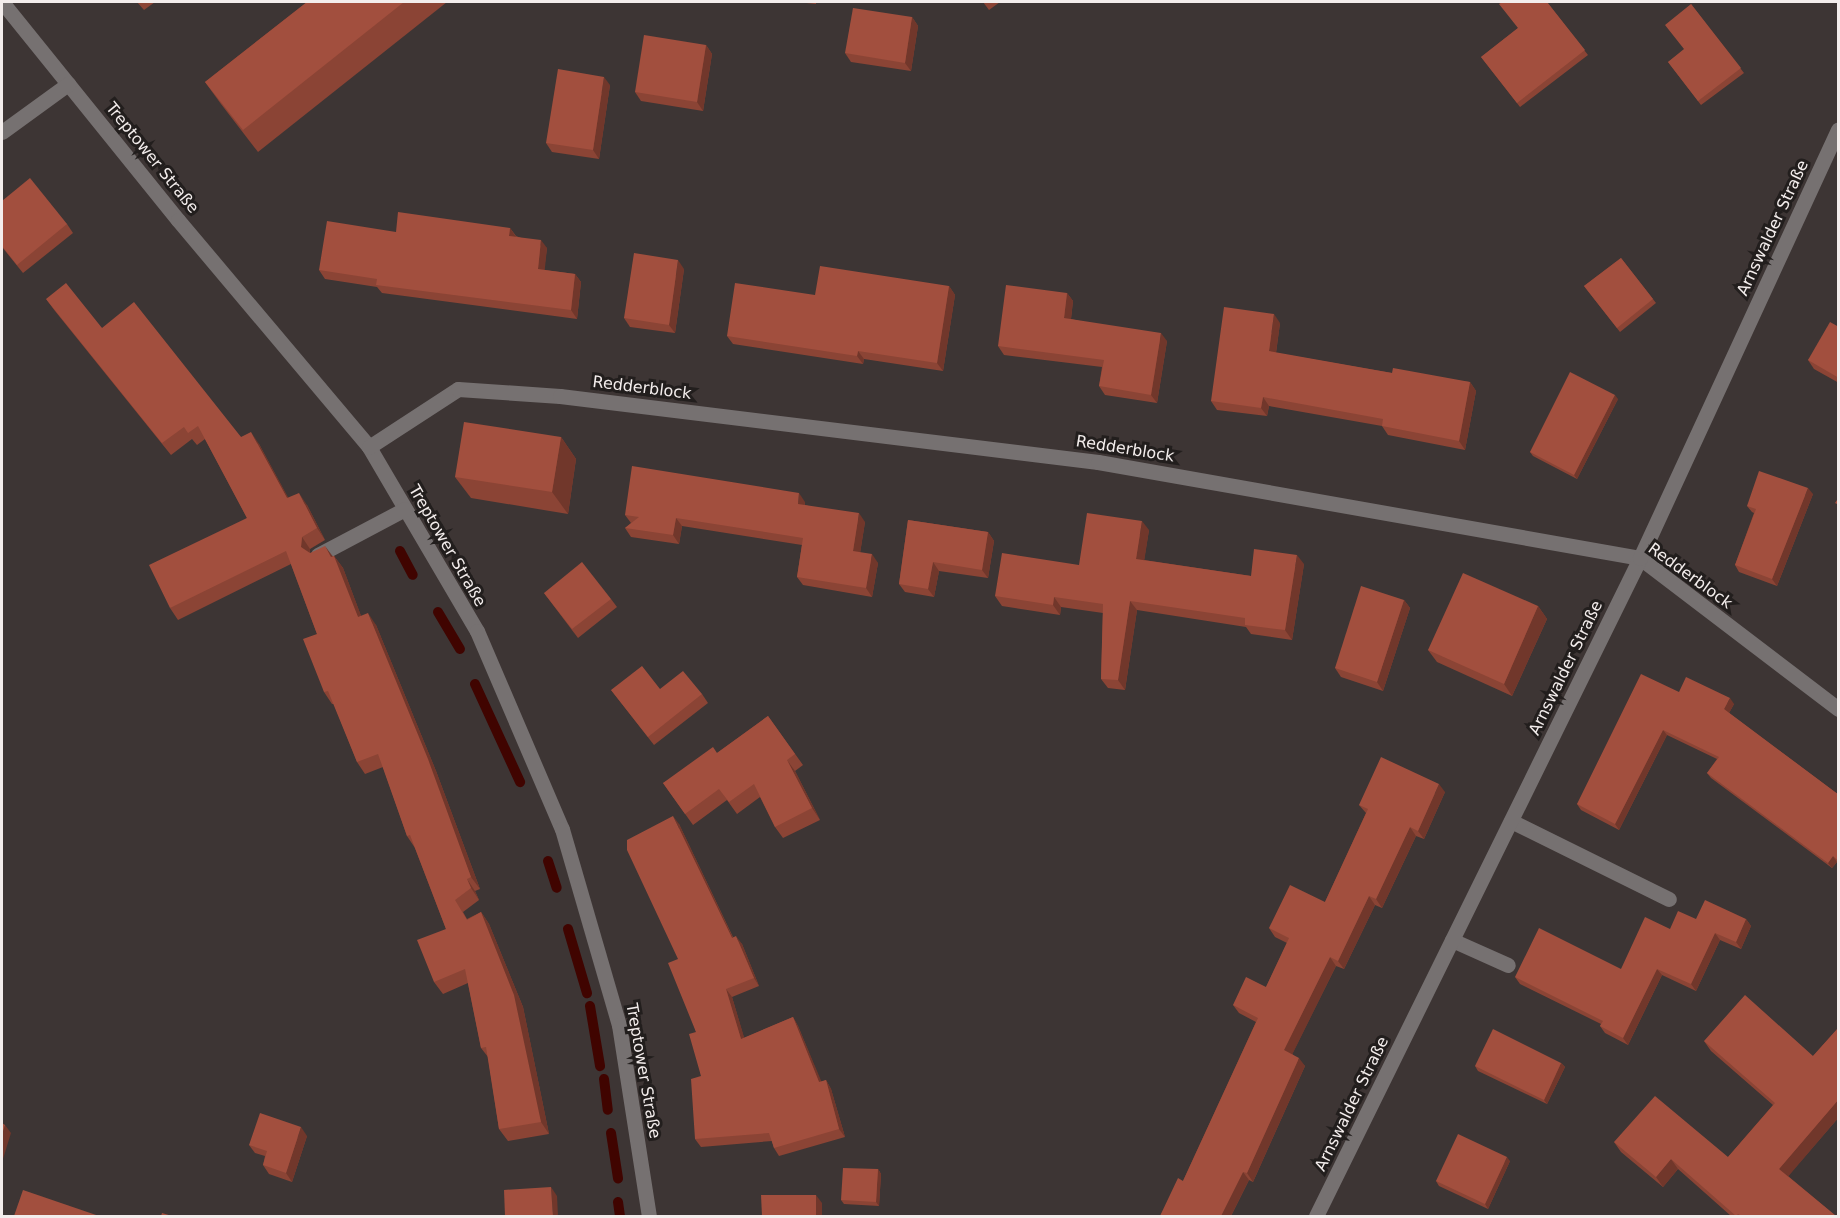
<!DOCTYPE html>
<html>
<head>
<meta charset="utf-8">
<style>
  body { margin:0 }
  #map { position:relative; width:1840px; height:1218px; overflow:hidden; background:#3d3534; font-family:"DejaVu Sans",sans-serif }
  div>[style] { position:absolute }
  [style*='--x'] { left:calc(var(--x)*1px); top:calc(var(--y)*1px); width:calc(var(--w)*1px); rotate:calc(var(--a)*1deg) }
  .stream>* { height:10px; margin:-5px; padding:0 5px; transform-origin:5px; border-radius:5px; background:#400400 }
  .minor>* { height:15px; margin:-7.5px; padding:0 7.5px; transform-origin:7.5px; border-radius:7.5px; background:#767171 }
  .wall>* { inset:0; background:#8b4435 }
  .shaded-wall>* { inset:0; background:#71372b }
  .building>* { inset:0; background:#a24f3e }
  span { translate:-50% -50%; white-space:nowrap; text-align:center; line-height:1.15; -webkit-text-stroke:6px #221e1d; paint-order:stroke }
  .street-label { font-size:16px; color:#f3edec }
  .frame { position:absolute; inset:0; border:3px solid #f3edec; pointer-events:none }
</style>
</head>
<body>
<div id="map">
  <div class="stream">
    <div style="--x:400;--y:551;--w:27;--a:62"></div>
    <div style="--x:438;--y:612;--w:43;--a:59.3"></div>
    <div style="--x:475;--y:684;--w:108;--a:65.3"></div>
    <div style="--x:548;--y:861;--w:28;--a:72"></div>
    <div style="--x:568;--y:929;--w:67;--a:73.5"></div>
    <div style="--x:590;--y:1006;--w:61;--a:80.5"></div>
    <div style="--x:604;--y:1079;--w:31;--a:83"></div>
    <div style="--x:611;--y:1133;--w:46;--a:81.2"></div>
    <div style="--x:618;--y:1202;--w:14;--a:82"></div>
  </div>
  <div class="minor">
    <div style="--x:2;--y:2;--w:280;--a:51.1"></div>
    <div style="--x:178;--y:220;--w:297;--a:49.9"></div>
    <div style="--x:369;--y:447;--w:213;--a:59.6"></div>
    <div style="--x:477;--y:631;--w:215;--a:66.8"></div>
    <div style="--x:562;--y:829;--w:204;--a:73.8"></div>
    <div style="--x:619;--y:1025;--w:193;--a:81.1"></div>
    <div style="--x:2;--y:132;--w:82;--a:-36"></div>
    <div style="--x:369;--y:447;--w:106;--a:-33.1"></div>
    <div style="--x:458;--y:389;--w:102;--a:3.9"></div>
    <div style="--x:560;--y:396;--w:542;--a:6.99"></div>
    <div style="--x:1098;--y:462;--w:550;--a:10.04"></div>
    <div style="--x:1640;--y:558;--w:249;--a:37.3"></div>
    <div style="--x:318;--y:555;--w:98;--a:-27.9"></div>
    <div style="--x:1511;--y:821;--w:176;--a:26.3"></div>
    <div style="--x:1452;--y:940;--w:61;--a:24.1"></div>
    <div style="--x:1316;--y:1216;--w:733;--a:-63.78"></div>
    <div style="--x:1640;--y:558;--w:472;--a:-65.2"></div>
  </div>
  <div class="wall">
    <div style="clip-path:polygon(137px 2px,155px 2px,144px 10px)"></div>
    <div style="clip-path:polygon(307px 2px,447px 2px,258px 152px,221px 104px,205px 82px)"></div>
    <div style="clip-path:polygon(797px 2px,816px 2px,816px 4px)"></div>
    <div style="clip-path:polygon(983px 2px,1000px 2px,989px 10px)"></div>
    <div style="clip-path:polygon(1547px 2px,1588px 55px,1520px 107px,1481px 57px,1518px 28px)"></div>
    <div style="clip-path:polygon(1691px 4px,1744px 73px,1701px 105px,1668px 62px,1684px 50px)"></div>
    <div style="clip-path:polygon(912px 17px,918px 26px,911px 71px,851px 62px,845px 53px)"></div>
    <div style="clip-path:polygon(706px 45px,712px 54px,703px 111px,641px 101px,635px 92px)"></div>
    <div style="clip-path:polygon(610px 85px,599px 159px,552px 152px,546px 143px)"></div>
    <div style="clip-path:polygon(2px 201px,67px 224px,73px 233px,23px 273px,2px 247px)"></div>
    <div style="clip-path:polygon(510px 228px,516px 236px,547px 248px,544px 270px,575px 274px,581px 282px,577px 319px,382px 293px,377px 287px,325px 279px,319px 270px,396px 232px)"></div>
    <div style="clip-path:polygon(1621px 258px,1656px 303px,1620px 332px,1584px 286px)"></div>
    <div style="clip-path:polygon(684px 269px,675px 333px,630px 327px,624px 318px)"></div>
    <div style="clip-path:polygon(949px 286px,955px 295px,943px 371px,864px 359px,863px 364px,733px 344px,727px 336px,815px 295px)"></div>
    <div style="clip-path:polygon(1067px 293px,1073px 301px,1071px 319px,1167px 341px,1157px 403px,1105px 395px,1099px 386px,1102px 367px,1004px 355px,998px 346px)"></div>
    <div style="clip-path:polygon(46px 299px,102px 328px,241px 437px,259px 444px,288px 498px,307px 505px,325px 540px,310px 549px,310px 553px,333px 556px,334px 556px,343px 568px,361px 616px,376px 625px,436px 771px,480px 889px,475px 891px,479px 900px,463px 912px,467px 919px,481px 912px,489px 924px,523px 1007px,549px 1134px,508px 1141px,499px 1129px,488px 1057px,481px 1048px,468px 983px,443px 994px,434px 982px,446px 929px,415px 848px,407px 836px,383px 767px,365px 774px,357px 762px,334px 704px,332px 704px,324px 692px,317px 634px,291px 564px,178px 620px,170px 608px,247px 518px,205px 439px,197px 445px,192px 439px,171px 455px,55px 311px)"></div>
    <div style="clip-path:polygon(1280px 323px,1276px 353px,1392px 373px,1470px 382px,1476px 391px,1465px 450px,1388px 435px,1382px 426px,1269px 406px,1267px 416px,1217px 410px,1211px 401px)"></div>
    <div style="clip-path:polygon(1839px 327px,1839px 383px,1814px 369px,1808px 360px)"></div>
    <div style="clip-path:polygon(1618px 399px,1577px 479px,1533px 456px,1530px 452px)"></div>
    <div style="clip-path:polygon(561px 437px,576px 459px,568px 514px,471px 498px,455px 477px)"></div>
    <div style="clip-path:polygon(1813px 494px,1777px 586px,1739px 572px,1735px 565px,1754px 513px,1752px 512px,1747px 506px)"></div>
    <div style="clip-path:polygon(805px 502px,805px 505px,865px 522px,860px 553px,878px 563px,872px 597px,803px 585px,797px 577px,802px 545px,682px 526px,679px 544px,631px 537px,625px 528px,631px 523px,625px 515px)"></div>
    <div style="clip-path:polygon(908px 520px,988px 532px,994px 541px,988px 578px,939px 571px,934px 597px,905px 592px,899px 584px)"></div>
    <div style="clip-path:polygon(1149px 530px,1144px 560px,1251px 576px,1304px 564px,1292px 640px,1251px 634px,1246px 627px,1137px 610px,1125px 690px,1108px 688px,1101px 679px,1103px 613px,1061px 607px,1060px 615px,1002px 606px,995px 596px,1079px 565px)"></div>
    <div style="clip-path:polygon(544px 593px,611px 599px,617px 607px,578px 638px)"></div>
    <div style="clip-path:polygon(1404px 600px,1410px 608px,1383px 691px,1341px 677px,1335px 668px)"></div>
    <div style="clip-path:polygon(1538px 606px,1547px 619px,1512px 696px,1437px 662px,1428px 650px)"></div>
    <div style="clip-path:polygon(660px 689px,702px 694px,708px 703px,654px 745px,611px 690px)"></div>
    <div style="clip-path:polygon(1679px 692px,1734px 704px,1729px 713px,1839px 795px,1839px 863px,1837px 862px,1832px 868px,1711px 778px,1707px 773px,1717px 759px,1667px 735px,1619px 830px,1581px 810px,1577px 804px)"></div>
    <div style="clip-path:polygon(768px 716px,803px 765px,795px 771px,820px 820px,783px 838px,775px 827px,760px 797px,737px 814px,727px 800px,693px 825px,663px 783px,717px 753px)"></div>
    <div style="clip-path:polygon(1445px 792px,1424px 839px,1416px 836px,1382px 908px,1375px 905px,1344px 969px,1336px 966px,1292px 1054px,1305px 1066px,1253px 1182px,1249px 1180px,1231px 1216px,1160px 1216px,1183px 1181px,1256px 1022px,1239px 1013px,1233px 1005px,1266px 987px,1287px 943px,1275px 937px,1269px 928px,1325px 902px,1366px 813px,1359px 805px)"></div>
    <div style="clip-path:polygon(679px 824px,733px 937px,742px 944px,759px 986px,732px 997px,744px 1038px,793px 1017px,798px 1026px,821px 1082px,826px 1080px,831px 1089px,845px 1137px,779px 1156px,774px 1148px,772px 1141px,701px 1147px,695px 1139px,701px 1076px,696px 1032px,678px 959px)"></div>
    <div style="clip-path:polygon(1696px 919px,1746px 919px,1751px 926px,1741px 949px,1720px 940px,1696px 991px,1662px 975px,1628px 1045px,1605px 1033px,1600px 1026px,1601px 1024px,1520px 984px,1515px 977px,1621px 969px,1670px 929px)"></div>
    <div style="clip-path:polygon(1839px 1027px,1839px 1117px,1788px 1176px,1836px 1216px,1731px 1216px,1678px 1169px,1663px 1187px,1621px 1152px,1614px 1142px,1728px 1157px,1773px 1105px,1711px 1051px,1704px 1041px,1813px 1056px)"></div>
    <div style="clip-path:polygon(1561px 1063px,1565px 1067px,1547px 1104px,1478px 1071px,1475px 1066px)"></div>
    <div style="clip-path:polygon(307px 1136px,292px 1182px,269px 1174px,263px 1165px,265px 1156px,255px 1153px,249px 1145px)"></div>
    <div style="clip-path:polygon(1510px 1161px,1488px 1209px,1439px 1186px,1436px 1181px)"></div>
    <div style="clip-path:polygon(878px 1169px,881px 1174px,879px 1206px,844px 1204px,841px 1200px)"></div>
  </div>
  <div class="shaded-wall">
    <div style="clip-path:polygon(912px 17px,918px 26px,911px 71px,905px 63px)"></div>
    <div style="clip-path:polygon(706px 45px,712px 54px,703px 111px,697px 102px)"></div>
    <div style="clip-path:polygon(604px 77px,610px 85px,599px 159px,593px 150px)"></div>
    <div style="clip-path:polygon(510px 228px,516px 237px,509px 236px)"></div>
    <div style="clip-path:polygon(541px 240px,547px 248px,544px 277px,538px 269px)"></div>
    <div style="clip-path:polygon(678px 260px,684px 269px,675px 333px,669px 325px)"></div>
    <div style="clip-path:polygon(575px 274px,581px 282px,577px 319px,571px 310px)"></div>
    <div style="clip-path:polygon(949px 286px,955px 295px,943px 371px,937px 363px)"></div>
    <div style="clip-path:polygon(1067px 293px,1073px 301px,1070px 327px,1064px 318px)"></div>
    <div style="clip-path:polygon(1274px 314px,1280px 323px,1275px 360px,1269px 351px)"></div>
    <div style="clip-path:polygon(1161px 333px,1167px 341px,1157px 403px,1151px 395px)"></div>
    <div style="clip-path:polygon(858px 351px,864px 359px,863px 364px,857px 356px)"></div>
    <div style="clip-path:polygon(1470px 382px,1476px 391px,1465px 450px,1459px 441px)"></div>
    <div style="clip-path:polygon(1615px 395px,1618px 399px,1577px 479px,1574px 475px)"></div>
    <div style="clip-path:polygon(1263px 397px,1269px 406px,1267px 416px,1261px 408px)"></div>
    <div style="clip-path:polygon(251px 432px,259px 444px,295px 510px,287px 498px)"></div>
    <div style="clip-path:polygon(561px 437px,576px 459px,568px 514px,552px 492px)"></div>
    <div style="clip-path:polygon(1808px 488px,1813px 494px,1777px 586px,1772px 579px)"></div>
    <div style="clip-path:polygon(299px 493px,307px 505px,325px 540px,317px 528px)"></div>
    <div style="clip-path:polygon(799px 493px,805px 502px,804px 512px,798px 504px)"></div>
    <div style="clip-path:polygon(859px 513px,865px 522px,859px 560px,853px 551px)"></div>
    <div style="clip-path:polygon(676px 518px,682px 526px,679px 544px,673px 535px)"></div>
    <div style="clip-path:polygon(1142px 521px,1149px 530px,1143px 569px,1136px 559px)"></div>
    <div style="clip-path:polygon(988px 532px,994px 541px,988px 578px,982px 570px)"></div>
    <div style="clip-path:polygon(302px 537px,310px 549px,309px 559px,301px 547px)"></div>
    <div style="clip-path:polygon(325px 546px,334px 558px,334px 556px,343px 568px,366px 629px,358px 617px)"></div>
    <div style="clip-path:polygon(872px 554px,878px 563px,872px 597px,866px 588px)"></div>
    <div style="clip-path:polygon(1297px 555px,1304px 564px,1292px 640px,1285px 630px)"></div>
    <div style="clip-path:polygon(933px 562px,939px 571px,934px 597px,928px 589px)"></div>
    <div style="clip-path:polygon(1054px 597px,1061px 607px,1060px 615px,1053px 605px)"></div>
    <div style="clip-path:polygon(1404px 600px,1410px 608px,1383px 691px,1377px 682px)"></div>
    <div style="clip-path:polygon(1130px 601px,1137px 610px,1125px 690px,1118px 680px)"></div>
    <div style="clip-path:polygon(1538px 606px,1547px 619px,1512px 696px,1504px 684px)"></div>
    <div style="clip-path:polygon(368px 613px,376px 625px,436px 771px,480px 889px,471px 877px)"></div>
    <div style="clip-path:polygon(1730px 698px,1734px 704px,1728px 715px,1724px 709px)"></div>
    <div style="clip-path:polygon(1663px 730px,1667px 735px,1619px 830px,1615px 824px)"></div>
    <div style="clip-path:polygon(787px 760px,795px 771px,820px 820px,812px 808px)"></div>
    <div style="clip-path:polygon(1439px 784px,1445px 792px,1424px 839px,1418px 831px)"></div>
    <div style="clip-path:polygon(673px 816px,679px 824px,737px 946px,732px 938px)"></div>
    <div style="clip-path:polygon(1410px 827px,1416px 836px,1382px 908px,1376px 899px)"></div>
    <div style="clip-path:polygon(1833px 856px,1837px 862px,1832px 868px,1828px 863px)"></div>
    <div style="clip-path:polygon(467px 879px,475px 891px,479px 900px,471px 888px)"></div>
    <div style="clip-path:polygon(1369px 896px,1375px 905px,1344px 969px,1338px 961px)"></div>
    <div style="clip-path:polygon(481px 912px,489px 924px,523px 1007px,549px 1134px,541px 1122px)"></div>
    <div style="clip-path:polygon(1746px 919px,1751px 926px,1741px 949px,1736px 942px)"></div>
    <div style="clip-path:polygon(1715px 933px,1720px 940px,1696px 991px,1691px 984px)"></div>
    <div style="clip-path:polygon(736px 936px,742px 944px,759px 986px,754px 978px)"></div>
    <div style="clip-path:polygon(1330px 957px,1336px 966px,1290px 1059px,1284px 1050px)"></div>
    <div style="clip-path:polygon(1657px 969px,1662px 975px,1628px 1045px,1623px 1038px)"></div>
    <div style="clip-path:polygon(726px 989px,732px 997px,747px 1047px,741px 1039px)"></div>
    <div style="clip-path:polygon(793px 1017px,798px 1026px,825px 1090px,819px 1082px)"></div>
    <div style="clip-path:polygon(1299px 1058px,1305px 1066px,1253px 1182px,1247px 1173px)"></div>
    <div style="clip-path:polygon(1561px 1063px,1565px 1067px,1547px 1104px,1544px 1100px)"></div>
    <div style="clip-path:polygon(826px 1080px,831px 1089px,845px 1137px,839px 1129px)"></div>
    <div style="clip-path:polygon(1839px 1099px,1839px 1117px,1786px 1179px,1779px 1169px)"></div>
    <div style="clip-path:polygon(5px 1125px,11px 1133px,2px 1162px,2px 1135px)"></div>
    <div style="clip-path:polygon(301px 1127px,307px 1136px,292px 1182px,286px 1173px)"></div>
    <div style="clip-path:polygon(1507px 1157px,1510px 1161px,1488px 1209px,1485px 1204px)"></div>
    <div style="clip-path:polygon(1671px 1159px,1678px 1169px,1663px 1187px,1656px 1177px)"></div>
    <div style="clip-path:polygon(878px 1169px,881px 1174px,879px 1206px,876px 1202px)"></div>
    <div style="clip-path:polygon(1243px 1172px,1249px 1180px,1231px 1216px,1221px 1216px)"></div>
    <div style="clip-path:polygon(551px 1187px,557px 1196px,558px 1216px,553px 1216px)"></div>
    <div style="clip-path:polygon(816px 1195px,822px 1203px,822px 1216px,816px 1216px)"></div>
  </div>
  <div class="building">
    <div style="clip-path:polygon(307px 2px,404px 2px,243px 130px,205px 82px)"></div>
    <div style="clip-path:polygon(1502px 2px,1547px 2px,1585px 50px,1517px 103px,1481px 57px,1518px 28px,1499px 4px)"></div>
    <div style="clip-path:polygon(1691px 4px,1741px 68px,1698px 101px,1668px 62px,1684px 49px,1665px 25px)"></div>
    <div style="clip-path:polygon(853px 8px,912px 17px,905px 63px,845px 53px)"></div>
    <div style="clip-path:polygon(644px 35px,706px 45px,697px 102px,635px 92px)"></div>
    <div style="clip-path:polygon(558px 69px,604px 77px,593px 150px,546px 143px)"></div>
    <div style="clip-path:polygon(30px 178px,67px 224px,17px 265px,2px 246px,2px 201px)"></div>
    <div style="clip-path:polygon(398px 212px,510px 228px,509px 236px,541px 240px,538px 269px,575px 274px,571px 310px,376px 285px,377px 279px,319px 270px,327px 221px,396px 232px)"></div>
    <div style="clip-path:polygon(634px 253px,678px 260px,669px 325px,624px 318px)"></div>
    <div style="clip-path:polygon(1621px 258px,1653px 299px,1617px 328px,1584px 286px)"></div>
    <div style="clip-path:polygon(820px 266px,949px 286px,937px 363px,858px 351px,857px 356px,727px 336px,735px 283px,815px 295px)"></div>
    <div style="clip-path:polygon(66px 283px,102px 328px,134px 302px,241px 437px,251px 432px,287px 498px,299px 493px,317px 528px,302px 537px,301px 547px,310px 553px,325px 546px,331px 557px,334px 556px,358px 617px,368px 613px,428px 759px,471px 877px,467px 879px,471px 888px,455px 900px,467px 920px,481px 912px,514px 995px,541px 1122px,499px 1129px,486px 1047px,481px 1048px,465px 969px,434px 982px,417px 940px,446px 929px,410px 835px,407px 836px,378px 754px,357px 762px,328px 691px,324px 692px,303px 639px,317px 634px,286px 551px,170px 608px,149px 565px,247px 518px,198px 426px,188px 433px,184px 427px,162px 443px,46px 299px)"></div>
    <div style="clip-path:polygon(1006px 285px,1067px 293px,1064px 318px,1161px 333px,1151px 395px,1099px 386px,1104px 360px,998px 346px)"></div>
    <div style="clip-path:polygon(1224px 307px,1274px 314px,1269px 351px,1392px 373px,1393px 368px,1470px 382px,1459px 441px,1382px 426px,1383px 419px,1263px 397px,1261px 408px,1211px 401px)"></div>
    <div style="clip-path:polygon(1830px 322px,1839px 327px,1839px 378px,1808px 360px)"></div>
    <div style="clip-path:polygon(1570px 372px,1615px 395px,1574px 475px,1530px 452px)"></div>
    <div style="clip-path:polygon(464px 422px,561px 437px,552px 492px,455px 477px)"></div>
    <div style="clip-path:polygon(632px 466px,799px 493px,798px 504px,859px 513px,853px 551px,872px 554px,866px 588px,797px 577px,803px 538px,676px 518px,673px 535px,625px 528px,639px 517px,625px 515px)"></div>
    <div style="clip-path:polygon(1759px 471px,1808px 488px,1772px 579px,1735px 565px,1756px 509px,1747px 506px)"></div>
    <div style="clip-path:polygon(1839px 497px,1839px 505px,1835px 503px)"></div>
    <div style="clip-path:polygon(1087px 513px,1142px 521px,1136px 559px,1251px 576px,1254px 549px,1297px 555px,1285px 630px,1245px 625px,1245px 618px,1130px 601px,1118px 680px,1101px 679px,1103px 604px,1054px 597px,1053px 605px,995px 596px,1002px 553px,1079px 565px)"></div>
    <div style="clip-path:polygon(908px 520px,988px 532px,982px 570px,933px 562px,928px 589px,899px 584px)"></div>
    <div style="clip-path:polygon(582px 562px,611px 599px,572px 629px,544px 593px)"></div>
    <div style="clip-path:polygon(1463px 573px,1538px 606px,1504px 684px,1428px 650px)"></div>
    <div style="clip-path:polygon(1361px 586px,1404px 600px,1377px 682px,1335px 668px)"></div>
    <div style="clip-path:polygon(642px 666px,660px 689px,683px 671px,702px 694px,648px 737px,611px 690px)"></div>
    <div style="clip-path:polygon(1641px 674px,1679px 692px,1686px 677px,1730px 698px,1724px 709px,1839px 795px,1839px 861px,1833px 856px,1828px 863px,1707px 773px,1719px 757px,1663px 730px,1615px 824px,1577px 804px)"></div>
    <div style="clip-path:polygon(768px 716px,795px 754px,787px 760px,812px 808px,775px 827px,754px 784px,729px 802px,719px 789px,685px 814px,663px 783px,713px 747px,717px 753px)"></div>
    <div style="clip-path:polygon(1381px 757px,1439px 784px,1418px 831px,1410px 827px,1376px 899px,1369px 896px,1338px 961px,1330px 957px,1284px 1050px,1299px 1058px,1247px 1173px,1243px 1172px,1221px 1216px,1160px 1216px,1178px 1178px,1183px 1181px,1258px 1018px,1233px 1005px,1246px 977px,1266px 987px,1289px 938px,1269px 928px,1290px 885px,1325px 902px,1368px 809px,1359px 805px)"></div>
    <div style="clip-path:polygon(673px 816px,732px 938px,736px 936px,754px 978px,726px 989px,741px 1039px,793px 1017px,819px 1082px,826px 1080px,839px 1129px,774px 1148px,769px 1133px,695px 1139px,691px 1079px,701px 1076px,689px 1034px,696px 1032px,668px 963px,678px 959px,627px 850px,627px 840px)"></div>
    <div style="clip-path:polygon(1705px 900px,1746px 919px,1736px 942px,1715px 933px,1691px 984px,1657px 969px,1623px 1038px,1600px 1026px,1603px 1021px,1515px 977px,1539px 928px,1621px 969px,1645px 917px,1670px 929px,1678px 911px,1696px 919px)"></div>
    <div style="clip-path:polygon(1745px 995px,1813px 1056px,1839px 1027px,1839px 1099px,1779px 1169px,1836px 1216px,1741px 1216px,1738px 1214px,1736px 1216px,1671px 1159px,1656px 1177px,1614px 1142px,1655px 1096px,1728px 1157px,1775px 1103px,1704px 1041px)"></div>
    <div style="clip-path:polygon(1493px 1029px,1561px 1063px,1544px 1100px,1475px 1066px)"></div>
    <div style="clip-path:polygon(260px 1113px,301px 1127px,286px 1173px,263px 1165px,267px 1151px,249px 1145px)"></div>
    <div style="clip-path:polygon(2px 1123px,5px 1125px,2px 1135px)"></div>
    <div style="clip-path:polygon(1458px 1134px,1507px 1157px,1485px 1204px,1436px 1181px)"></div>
    <div style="clip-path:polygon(843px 1168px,878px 1169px,876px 1202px,841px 1200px)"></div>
    <div style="clip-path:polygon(551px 1187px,553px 1216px,505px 1216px,504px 1190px)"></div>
    <div style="clip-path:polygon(23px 1190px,99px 1216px,14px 1216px)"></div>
    <div style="clip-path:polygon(761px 1195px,816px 1195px,816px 1216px,762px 1216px)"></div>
    <div style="clip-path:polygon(162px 1213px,172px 1216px,161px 1216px)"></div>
  </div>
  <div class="street-label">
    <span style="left:152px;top:158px;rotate:51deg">Treptower Straße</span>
    <span style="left:1773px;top:228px;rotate:-65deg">Arnswalder Straße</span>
    <span style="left:642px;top:388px;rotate:7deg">Redderblock</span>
    <span style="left:1125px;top:449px;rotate:9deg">Redderblock</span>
    <span style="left:447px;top:546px;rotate:60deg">Treptower Straße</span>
    <span style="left:1690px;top:576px;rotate:36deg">Redderblock</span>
    <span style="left:1566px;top:668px;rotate:-64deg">Arnswalder Straße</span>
    <span style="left:643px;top:1071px;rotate:80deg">Treptower Straße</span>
    <span style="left:1352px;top:1104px;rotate:-64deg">Arnswalder Straße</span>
  </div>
  <div class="frame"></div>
</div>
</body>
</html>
